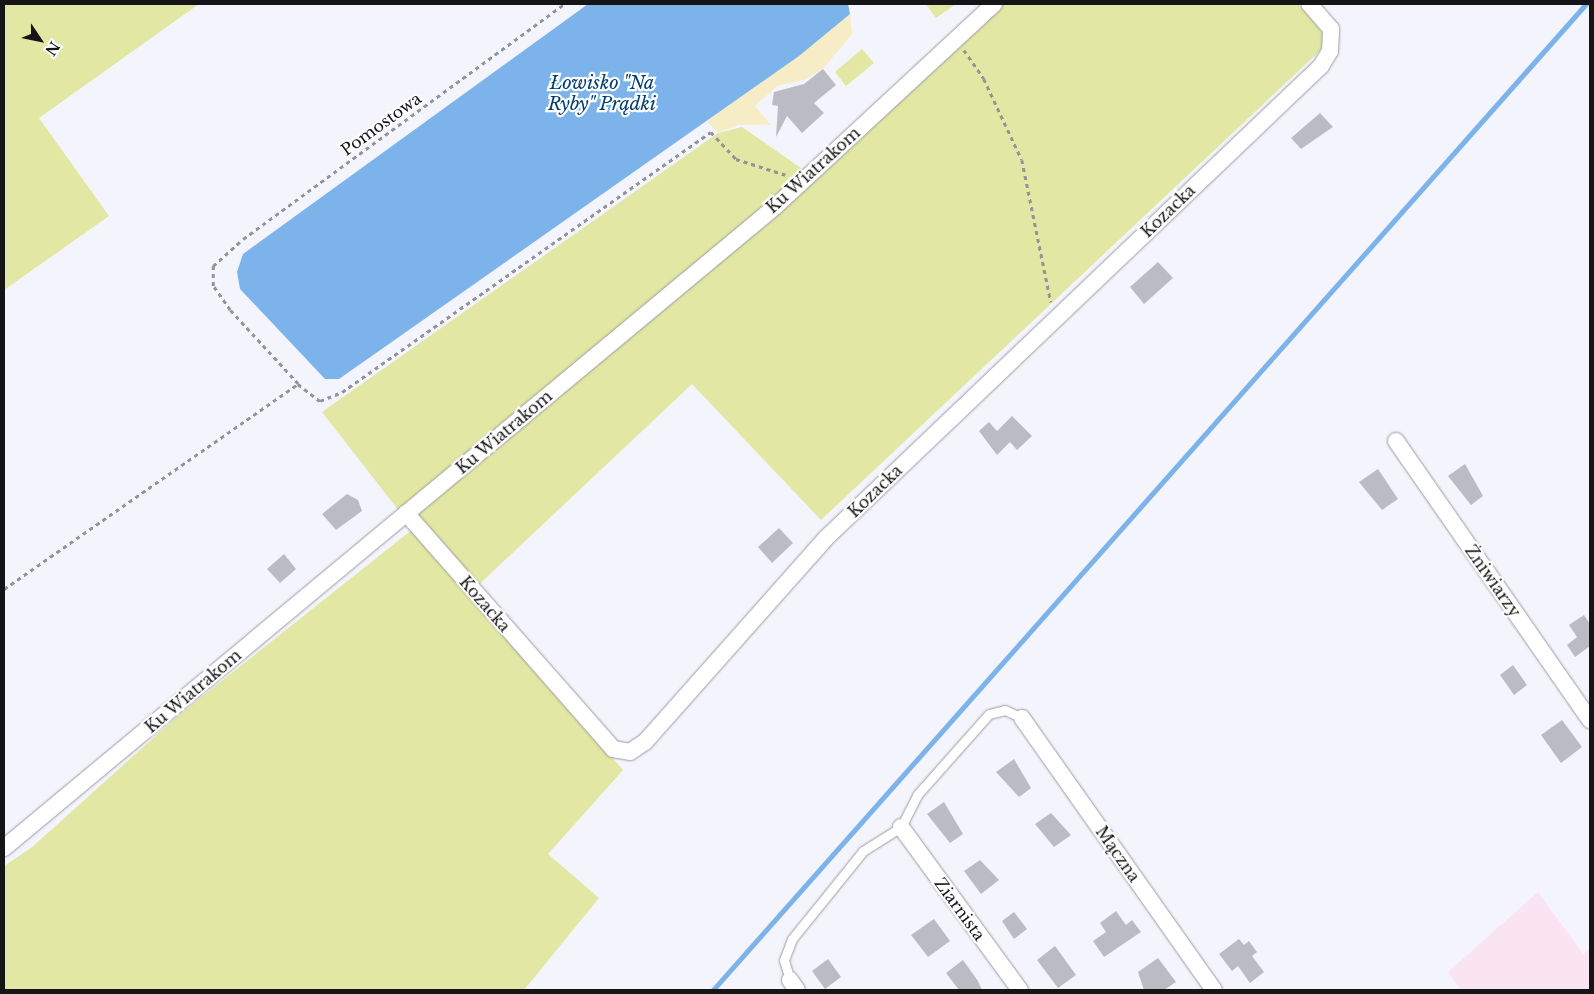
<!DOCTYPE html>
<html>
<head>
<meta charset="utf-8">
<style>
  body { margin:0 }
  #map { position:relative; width:1594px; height:994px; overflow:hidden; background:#f4f4fd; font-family:"Libre Baskerville",serif }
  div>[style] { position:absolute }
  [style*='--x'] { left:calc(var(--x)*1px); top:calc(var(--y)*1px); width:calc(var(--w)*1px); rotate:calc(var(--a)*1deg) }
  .industrial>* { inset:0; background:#fae4f2 }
  .green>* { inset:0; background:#e2e7a3 }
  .sand>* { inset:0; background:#f6ecc6 }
  .water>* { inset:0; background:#7db3eb }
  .stream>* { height:4.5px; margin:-2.25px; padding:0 2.25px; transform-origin:2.25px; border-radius:2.25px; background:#7db3eb }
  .building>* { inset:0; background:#bbbbc3 }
  .path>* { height:2.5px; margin-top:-1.25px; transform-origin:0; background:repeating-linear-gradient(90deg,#939399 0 4px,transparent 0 8px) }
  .roads { filter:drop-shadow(0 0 1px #9c9ca4) drop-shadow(0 0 1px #9c9ca4) }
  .lane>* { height:9px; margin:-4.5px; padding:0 4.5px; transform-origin:4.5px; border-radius:4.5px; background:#fff }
  .street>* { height:16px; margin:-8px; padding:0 8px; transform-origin:8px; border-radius:8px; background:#fff }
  span { translate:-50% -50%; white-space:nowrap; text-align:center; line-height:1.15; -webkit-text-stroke:4.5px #fff; paint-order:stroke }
  .street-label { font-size:16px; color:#151518 }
  .water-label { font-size:18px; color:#003d70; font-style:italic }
  .frame { position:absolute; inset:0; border:5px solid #151518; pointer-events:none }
  .north { position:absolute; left:15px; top:15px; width:50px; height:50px; -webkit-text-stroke:4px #fff; paint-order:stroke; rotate:124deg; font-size:14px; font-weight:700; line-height:20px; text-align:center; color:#151518 }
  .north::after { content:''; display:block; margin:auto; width:18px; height:22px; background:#151518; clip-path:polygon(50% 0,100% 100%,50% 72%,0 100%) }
</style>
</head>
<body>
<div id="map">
  <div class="industrial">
    <div style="clip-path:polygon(1538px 892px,1583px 954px,1590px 949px,1590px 990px,1461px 990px,1448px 972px)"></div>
  </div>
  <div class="green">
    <div style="clip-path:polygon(4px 4px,199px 4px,39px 118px,109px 216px,4px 290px)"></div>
    <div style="clip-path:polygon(926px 4px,956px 4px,936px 18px)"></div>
    <div style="clip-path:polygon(1001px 4px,1297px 4px,1322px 28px,1323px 48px,821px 520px,692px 384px,470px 593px,623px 770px,548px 854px,599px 898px,524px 990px,4px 990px,4px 866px,31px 848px,180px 714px,413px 529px,322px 412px,718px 133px,742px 127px,814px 177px)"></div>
    <div style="clip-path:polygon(862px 49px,874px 63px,846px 86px,835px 72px)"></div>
  </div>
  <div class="sand">
    <div style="clip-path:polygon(850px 14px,852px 34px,823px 69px,804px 80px,777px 86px,755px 106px,771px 125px,737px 125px,718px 133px,707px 121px)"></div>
  </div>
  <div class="water">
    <div style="clip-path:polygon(588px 4px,848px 4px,850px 14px,799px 56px,339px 379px,325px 379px,240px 289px,237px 272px,243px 254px)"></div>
  </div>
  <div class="stream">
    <div style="--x:713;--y:990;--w:1317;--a:-48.48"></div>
  </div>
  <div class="building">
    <div style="clip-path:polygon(823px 69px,836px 85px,814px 103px,824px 113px,802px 133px,787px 116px,776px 137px,778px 106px,772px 105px,774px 92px,804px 84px)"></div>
    <div style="clip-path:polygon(1320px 113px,1333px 127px,1301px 149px,1291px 138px)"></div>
    <div style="clip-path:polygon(1158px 262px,1173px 278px,1144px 304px,1130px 287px)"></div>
    <div style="clip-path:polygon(1012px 416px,1032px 436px,1017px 450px,1010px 442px,997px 455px,979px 431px,989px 422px,997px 431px)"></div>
    <div style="clip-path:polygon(1465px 464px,1483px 496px,1471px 505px,1448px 476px)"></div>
    <div style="clip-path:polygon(1378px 469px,1398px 499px,1382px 510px,1359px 482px)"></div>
    <div style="clip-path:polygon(347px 494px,358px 500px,362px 511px,336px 530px,322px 514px)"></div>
    <div style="clip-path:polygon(779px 528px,793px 543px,772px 563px,758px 547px)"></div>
    <div style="clip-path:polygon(284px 554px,296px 569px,280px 583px,267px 569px)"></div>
    <div style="clip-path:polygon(1584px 615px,1590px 624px,1590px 646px,1575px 657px,1567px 645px,1577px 637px,1569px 625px)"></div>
    <div style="clip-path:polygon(1513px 665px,1527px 685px,1514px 695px,1500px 675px)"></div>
    <div style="clip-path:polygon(1562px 720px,1582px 747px,1561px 763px,1541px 735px)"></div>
    <div style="clip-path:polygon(1014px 759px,1031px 788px,1019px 797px,996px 772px)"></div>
    <div style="clip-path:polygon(944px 802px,963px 834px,950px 843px,927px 814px)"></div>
    <div style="clip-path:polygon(1051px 813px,1071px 835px,1054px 847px,1035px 824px)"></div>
    <div style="clip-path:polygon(980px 860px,999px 880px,981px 894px,964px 871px)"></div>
    <div style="clip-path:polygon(1116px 911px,1126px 925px,1132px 920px,1141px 932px,1104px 957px,1093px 941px,1106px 932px,1100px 923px)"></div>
    <div style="clip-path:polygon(1014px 912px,1027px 929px,1014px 939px,1002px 921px)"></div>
    <div style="clip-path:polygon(934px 919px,950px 941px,928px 957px,911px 935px)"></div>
    <div style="clip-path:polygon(1239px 939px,1244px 945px,1249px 941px,1257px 952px,1252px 956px,1264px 972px,1250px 983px,1238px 966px,1232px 971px,1219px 954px)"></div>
    <div style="clip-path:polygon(1055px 946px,1076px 975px,1058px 988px,1037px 960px)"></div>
    <div style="clip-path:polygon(1158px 958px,1176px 982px,1164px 990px,1144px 990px,1138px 972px)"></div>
    <div style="clip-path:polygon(828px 959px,841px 977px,825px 989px,812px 971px)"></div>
    <div style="clip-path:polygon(963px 960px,978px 981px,982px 990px,959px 990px,946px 973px)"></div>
  </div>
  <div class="path">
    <div style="--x:964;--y:50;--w:35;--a:55"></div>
    <div style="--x:984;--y:79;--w:89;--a:64.9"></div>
    <div style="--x:1022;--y:160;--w:145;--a:78.5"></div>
    <div style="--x:298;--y:384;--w:100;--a:-132.6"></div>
    <div style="--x:230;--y:310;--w:29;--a:-125"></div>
    <div style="--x:213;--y:286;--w:20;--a:-90"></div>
    <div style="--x:213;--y:266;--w:40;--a:-42"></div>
    <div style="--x:243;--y:239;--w:398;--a:-36.2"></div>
    <div style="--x:4;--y:589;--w:358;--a:-34.9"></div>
    <div style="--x:298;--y:384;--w:28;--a:38"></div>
    <div style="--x:320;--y:401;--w:24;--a:-22"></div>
    <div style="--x:342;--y:392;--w:451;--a:-35.2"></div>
    <div style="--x:711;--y:132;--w:37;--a:47"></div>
    <div style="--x:736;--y:159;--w:52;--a:17.7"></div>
  </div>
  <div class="roads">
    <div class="lane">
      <div style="--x:790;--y:980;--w:21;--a:-107"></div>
      <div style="--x:784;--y:960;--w:22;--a:-69"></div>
      <div style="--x:792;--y:939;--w:113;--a:-51.1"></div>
      <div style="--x:863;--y:851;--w:45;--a:-32.3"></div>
      <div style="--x:901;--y:827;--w:36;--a:-63"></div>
      <div style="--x:917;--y:795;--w:108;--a:-48.4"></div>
      <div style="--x:989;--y:714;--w:16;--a:-14"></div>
      <div style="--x:1005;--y:710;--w:19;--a:25"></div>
    </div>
    <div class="street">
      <div style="--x:1396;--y:441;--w:340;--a:55.2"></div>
      <div style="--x:406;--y:513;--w:314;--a:48.7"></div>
      <div style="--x:613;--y:749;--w:17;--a:10"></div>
      <div style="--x:630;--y:752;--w:18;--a:-34"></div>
      <div style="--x:645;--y:742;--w:271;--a:-48.4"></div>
      <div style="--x:825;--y:539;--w:685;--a:-43.64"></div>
      <div style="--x:1321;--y:66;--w:17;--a:-59"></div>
      <div style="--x:1330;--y:51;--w:22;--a:-87"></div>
      <div style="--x:1331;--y:29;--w:33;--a:-131"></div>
      <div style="--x:1022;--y:718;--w:333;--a:54.8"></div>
      <div style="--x:901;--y:827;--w:202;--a:53.9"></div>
      <div style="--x:4;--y:848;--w:1005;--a:-39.75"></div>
      <div style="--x:777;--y:205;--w:296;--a:-42.8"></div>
      <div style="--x:790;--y:980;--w:12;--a:55"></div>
    </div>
  </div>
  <div class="street-label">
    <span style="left:381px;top:124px;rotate:-36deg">Pomostowa</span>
    <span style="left:813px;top:170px;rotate:-42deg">Ku Wiatrakom</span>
    <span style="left:1168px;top:211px;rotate:-44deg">Kozacka</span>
    <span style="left:504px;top:432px;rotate:-40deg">Ku Wiatrakom</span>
    <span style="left:875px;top:491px;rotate:-44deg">Kozacka</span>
    <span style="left:1493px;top:581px;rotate:55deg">Żniwiarzy</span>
    <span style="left:485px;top:604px;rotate:49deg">Kozacka</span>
    <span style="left:193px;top:691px;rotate:-40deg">Ku Wiatrakom</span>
    <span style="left:1118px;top:854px;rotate:55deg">Mączna</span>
    <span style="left:960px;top:909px;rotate:54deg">Ziarnista</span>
  </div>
  <div class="water-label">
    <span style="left:602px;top:94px">Łowisko "Na<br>Ryby" Prądki</span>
  </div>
  <div class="frame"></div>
  <div class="north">N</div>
</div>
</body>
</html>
